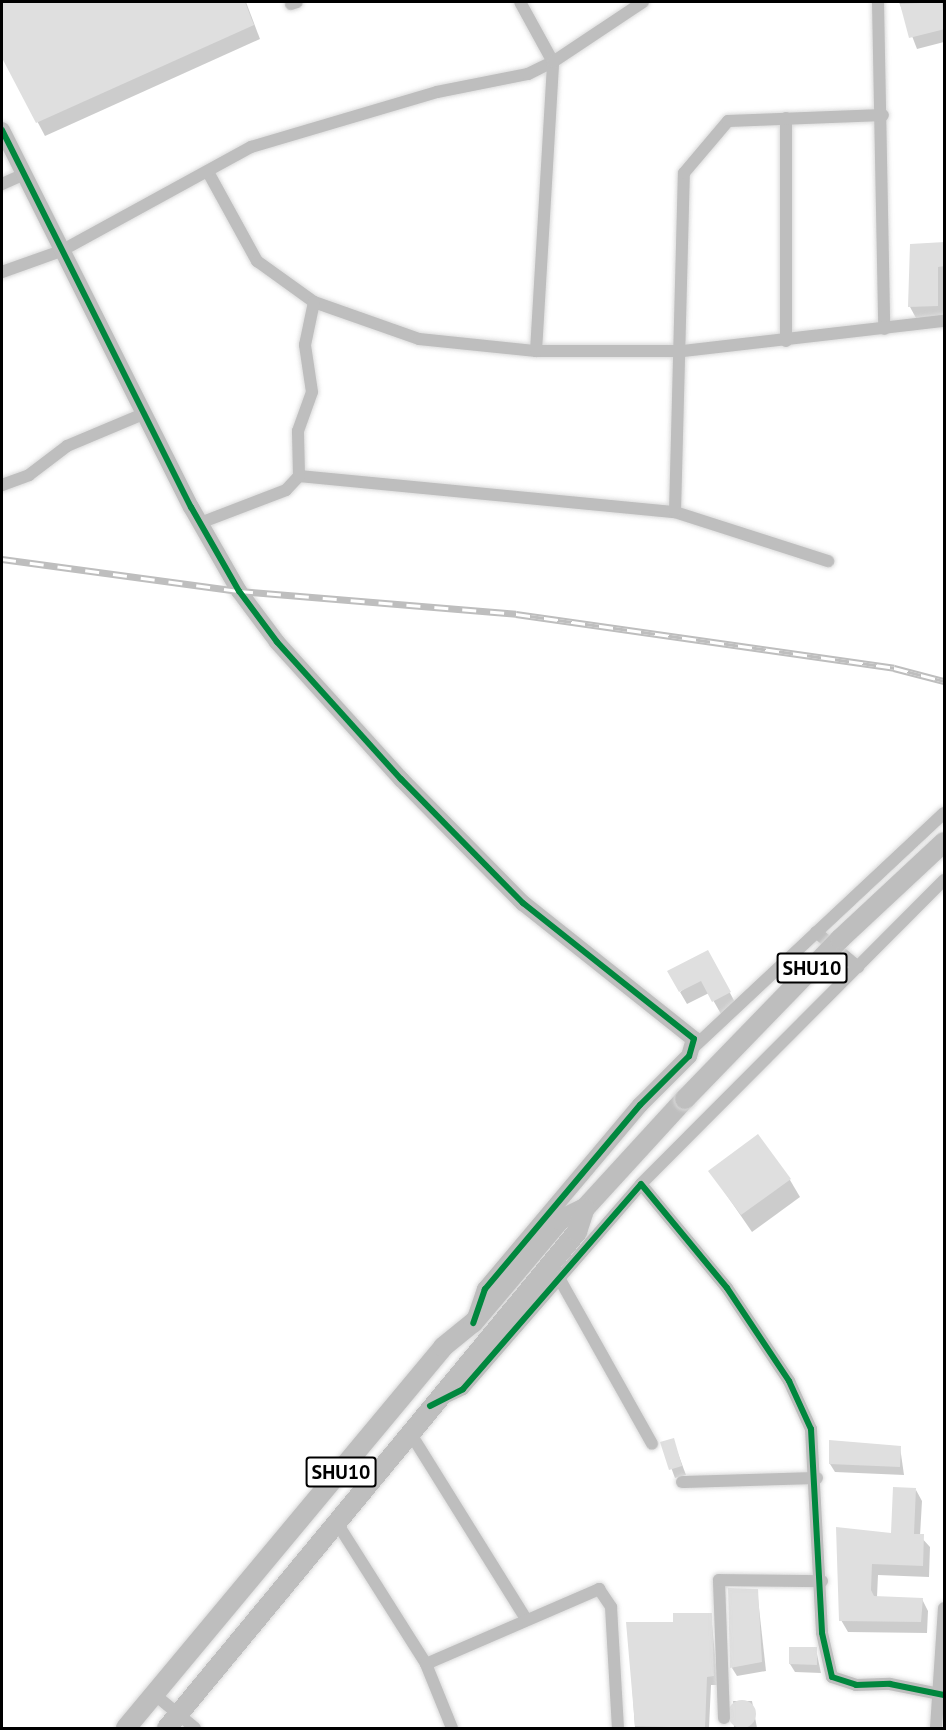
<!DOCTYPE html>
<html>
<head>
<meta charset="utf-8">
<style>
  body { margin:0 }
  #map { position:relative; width:946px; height:1730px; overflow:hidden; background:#fff; font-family:"PT Sans",sans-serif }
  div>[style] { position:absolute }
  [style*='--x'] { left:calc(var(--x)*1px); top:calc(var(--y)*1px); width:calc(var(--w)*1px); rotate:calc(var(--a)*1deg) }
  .shadow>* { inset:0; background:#0003 }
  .building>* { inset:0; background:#dfdfdf }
  .round { border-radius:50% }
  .roads { filter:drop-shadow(0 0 2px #dbdbdb) drop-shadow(0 0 2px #dbdbdb) }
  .minor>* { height:12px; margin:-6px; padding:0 6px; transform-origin:6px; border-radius:6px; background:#bebebe }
  .tertiary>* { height:16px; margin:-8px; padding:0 8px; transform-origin:8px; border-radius:8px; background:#bebebe }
  .primary>* { height:20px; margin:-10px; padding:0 10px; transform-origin:10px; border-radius:10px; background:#bebebe }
  .rail>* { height:7px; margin-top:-3.5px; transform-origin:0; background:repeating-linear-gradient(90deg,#fff 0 14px,#bebebe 0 28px); box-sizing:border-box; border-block:2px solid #bebebe }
  .bridges { filter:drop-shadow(0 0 2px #dbdbdb) drop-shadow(0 0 2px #dbdbdb) }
  .primary-bridge>* { height:20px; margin:-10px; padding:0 10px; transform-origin:10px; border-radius:10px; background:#bebebe }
  .cycleway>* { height:6px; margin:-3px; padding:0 3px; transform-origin:3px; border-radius:3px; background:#00873e }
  span { translate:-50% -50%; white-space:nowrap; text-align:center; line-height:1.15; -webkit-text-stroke:4.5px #fff; paint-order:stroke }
  .shield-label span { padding:2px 4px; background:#fff; border:2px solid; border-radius:4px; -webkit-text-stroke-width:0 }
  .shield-label { font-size:20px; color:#000; font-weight:700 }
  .frame { position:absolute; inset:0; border:3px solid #000; pointer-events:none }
</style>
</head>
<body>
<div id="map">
  <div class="shadow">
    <div style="clip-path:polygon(2px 2px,246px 2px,260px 39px,45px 136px,2px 55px)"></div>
    <div style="clip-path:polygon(899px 2px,944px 2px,944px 42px,917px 49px)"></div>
    <div style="clip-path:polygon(944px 243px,944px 317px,916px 318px,910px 307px)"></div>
    <div style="clip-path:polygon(715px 965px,737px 1006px,721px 1014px,709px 993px,687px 1004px,680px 992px)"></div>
    <div style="clip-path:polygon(710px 1171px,790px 1180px,800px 1197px,752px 1232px)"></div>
    <div style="clip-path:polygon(673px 1440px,686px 1475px,675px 1478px,662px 1443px)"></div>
    <div style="clip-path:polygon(900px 1447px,904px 1475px,835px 1472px,830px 1464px)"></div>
    <div style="clip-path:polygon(916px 1490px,922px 1501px,920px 1536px,930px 1547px,929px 1577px,878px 1575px,877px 1597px,922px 1599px,928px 1611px,927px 1633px,848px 1632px,841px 1620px,837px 1528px,893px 1535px)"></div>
    <div style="clip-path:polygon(757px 1590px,766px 1671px,737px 1676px,732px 1668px)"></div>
    <div style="clip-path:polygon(711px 1614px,718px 1685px,711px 1685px,709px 1728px,635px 1728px,628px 1624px,674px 1623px)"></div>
    <div style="clip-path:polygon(816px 1649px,821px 1673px,795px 1672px,790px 1664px)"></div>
    <div style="clip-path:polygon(733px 1701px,752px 1701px,757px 1728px,734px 1728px)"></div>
  </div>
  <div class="building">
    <div style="clip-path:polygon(2px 2px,245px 2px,254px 25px,36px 123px,2px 58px)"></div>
    <div style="clip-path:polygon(942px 2px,945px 29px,909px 38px,900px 4px)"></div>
    <div style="clip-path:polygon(945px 242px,945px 266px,938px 267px,938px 306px,908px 307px,910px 244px)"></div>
    <div style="clip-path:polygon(708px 950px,731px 992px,712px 1002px,701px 981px,679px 992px,667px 971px)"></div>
    <div style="clip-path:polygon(758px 1134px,791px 1179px,741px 1215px,708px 1171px)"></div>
    <div style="clip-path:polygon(674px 1438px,682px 1466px,669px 1470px,660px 1442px)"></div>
    <div style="clip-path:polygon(829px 1440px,901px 1446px,900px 1467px,829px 1464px)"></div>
    <div style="clip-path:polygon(893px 1487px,916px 1488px,914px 1534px,924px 1534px,923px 1566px,872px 1564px,871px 1590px,874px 1596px,923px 1598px,921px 1622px,839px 1621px,836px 1527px,891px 1533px)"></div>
    <div style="clip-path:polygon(728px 1588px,758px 1589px,762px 1662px,730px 1668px)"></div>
    <div style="clip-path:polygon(673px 1613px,712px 1613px,714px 1676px,707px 1677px,705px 1728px,635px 1726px,626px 1622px,673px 1622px)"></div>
    <div style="clip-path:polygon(789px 1647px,817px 1647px,817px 1665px,789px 1664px)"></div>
    <div class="round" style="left:728px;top:1700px;width:28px;height:28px"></div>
  </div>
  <div class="roads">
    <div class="minor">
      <div style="--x:878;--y:2;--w:327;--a:88.9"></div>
      <div style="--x:291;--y:4;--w:6;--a:-18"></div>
      <div style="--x:208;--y:172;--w:102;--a:61.2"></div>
      <div style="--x:257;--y:261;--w:70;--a:35.7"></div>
      <div style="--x:314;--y:302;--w:111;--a:19.4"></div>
      <div style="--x:419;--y:339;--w:118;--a:5.9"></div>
      <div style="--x:536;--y:351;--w:147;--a:0"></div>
      <div style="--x:683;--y:351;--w:263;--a:-6.6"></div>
      <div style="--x:2;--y:184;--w:24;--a:-24"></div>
      <div style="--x:2;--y:272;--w:63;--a:-19.6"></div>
      <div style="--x:61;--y:251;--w:217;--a:-28.7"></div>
      <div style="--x:251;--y:147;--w:194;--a:-16.5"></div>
      <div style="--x:437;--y:92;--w:93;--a:-11.2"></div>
      <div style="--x:528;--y:74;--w:28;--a:-26"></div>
      <div style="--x:553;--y:62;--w:68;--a:-118.8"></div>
      <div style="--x:786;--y:341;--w:223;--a:-90"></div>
      <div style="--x:536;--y:351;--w:289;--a:-86.6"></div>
      <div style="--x:553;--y:62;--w:108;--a:-33.7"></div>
      <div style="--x:299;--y:476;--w:378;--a:5.5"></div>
      <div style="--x:675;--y:512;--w:161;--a:17.8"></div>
      <div style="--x:2;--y:485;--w:29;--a:-20"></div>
      <div style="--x:29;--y:475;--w:48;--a:-37.3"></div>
      <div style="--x:67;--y:446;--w:82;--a:-22.8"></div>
      <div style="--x:675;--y:512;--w:339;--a:-88.5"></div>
      <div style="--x:684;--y:173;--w:68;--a:-49.8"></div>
      <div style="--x:728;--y:121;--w:155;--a:-2.2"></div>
      <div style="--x:200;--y:523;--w:92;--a:-21"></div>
      <div style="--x:286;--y:490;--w:19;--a:-47"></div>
      <div style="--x:299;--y:476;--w:45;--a:-91.3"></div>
      <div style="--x:298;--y:431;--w:41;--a:-70.3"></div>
      <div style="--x:312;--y:392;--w:48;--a:-98.5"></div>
      <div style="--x:305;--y:345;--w:44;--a:-78.2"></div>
      <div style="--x:816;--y:932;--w:55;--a:39.8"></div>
      <div style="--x:695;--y:1046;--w:341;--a:-43.1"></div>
      <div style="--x:641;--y:1184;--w:429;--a:-45.1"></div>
      <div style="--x:559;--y:1278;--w:190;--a:60.7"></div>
      <div style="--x:444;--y:1398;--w:21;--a:-25"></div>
      <div style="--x:463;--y:1389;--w:271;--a:-49"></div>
      <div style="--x:641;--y:1184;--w:135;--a:50.4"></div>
      <div style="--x:727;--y:1288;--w:112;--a:56.3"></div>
      <div style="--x:789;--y:1381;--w:53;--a:65.4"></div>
      <div style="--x:811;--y:1429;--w:204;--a:86.9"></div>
      <div style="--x:822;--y:1633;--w:45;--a:77.2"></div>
      <div style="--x:832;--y:1677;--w:25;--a:18"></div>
      <div style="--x:856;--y:1685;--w:34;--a:-2"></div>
      <div style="--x:890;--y:1684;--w:55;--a:11.5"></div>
      <div style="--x:409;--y:1431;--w:221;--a:58.1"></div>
      <div style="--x:682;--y:1482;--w:135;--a:-1.7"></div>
      <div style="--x:337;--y:1523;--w:167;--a:57.7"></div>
      <div style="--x:426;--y:1664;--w:69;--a:67.9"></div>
      <div style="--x:426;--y:1664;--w:189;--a:-23.4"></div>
      <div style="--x:599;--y:1589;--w:22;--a:56"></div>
      <div style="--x:611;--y:1607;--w:121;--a:86.7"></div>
      <div style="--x:154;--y:1694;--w:53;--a:39.7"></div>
      <div style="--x:724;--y:1718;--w:138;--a:-92.1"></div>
      <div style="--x:719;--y:1580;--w:103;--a:0.6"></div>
      <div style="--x:936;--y:1728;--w:120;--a:-86.2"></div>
    </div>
    <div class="tertiary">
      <div style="--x:2;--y:130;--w:422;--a:63.4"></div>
      <div style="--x:191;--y:507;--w:97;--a:60.3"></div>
      <div style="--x:239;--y:591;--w:64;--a:53.3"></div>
      <div style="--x:277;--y:642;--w:185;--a:47.9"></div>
      <div style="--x:401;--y:779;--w:174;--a:45.5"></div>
      <div style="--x:523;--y:903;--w:218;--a:38.5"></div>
      <div style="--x:694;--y:1039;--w:18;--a:106"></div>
      <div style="--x:689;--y:1056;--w:69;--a:135"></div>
      <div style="--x:640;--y:1105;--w:241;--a:130.1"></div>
      <div style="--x:485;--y:1289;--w:31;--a:109"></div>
    </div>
    <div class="primary">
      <div style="--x:126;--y:1728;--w:496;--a:-50.2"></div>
      <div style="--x:443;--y:1347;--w:38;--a:-39"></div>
      <div style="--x:473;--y:1323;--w:135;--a:-49.8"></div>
      <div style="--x:560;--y:1220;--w:28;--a:-26"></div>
      <div style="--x:585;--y:1208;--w:148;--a:-47.5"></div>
      <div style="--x:167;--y:1728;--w:644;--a:-50.42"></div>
      <div style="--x:577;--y:1232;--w:25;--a:-72"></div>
    </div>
  </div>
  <div class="rail">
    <div style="--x:2;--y:559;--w:239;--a:7.7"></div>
    <div style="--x:239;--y:591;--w:278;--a:4.7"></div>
    <div style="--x:516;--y:614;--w:382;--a:8.1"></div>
    <div style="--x:894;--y:668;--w:52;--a:14.6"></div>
  </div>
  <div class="bridges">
    <div class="primary-bridge">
      <div style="--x:685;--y:1099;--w:223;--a:-45.9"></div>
      <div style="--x:840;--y:939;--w:142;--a:-43"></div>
    </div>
  </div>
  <div class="cycleway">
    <div style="--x:2;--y:130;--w:422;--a:63.4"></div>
    <div style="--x:191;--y:507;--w:97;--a:60.3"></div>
    <div style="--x:239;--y:591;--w:64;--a:53.3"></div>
    <div style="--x:277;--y:642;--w:185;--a:47.9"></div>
    <div style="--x:401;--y:779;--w:174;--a:45.5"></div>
    <div style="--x:523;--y:903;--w:218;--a:38.5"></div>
    <div style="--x:694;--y:1039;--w:18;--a:106"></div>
    <div style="--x:689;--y:1056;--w:69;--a:135"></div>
    <div style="--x:640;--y:1105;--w:241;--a:130.1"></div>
    <div style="--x:485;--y:1289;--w:36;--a:109"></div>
    <div style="--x:430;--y:1406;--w:37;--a:-27"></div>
    <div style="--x:463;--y:1389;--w:271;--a:-49"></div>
    <div style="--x:641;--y:1184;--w:135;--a:50.4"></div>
    <div style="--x:727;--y:1288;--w:112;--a:56.3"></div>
    <div style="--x:789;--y:1381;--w:53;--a:65.4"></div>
    <div style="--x:811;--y:1429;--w:204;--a:86.9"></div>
    <div style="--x:822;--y:1633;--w:45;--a:77.2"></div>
    <div style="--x:832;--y:1677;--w:25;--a:18"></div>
    <div style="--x:856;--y:1685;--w:34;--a:-2"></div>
    <div style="--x:890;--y:1684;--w:55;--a:11.5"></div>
  </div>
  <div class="shield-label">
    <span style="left:812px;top:968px">SHU10</span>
    <span style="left:341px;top:1472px">SHU10</span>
  </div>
  <div class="frame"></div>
</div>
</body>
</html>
